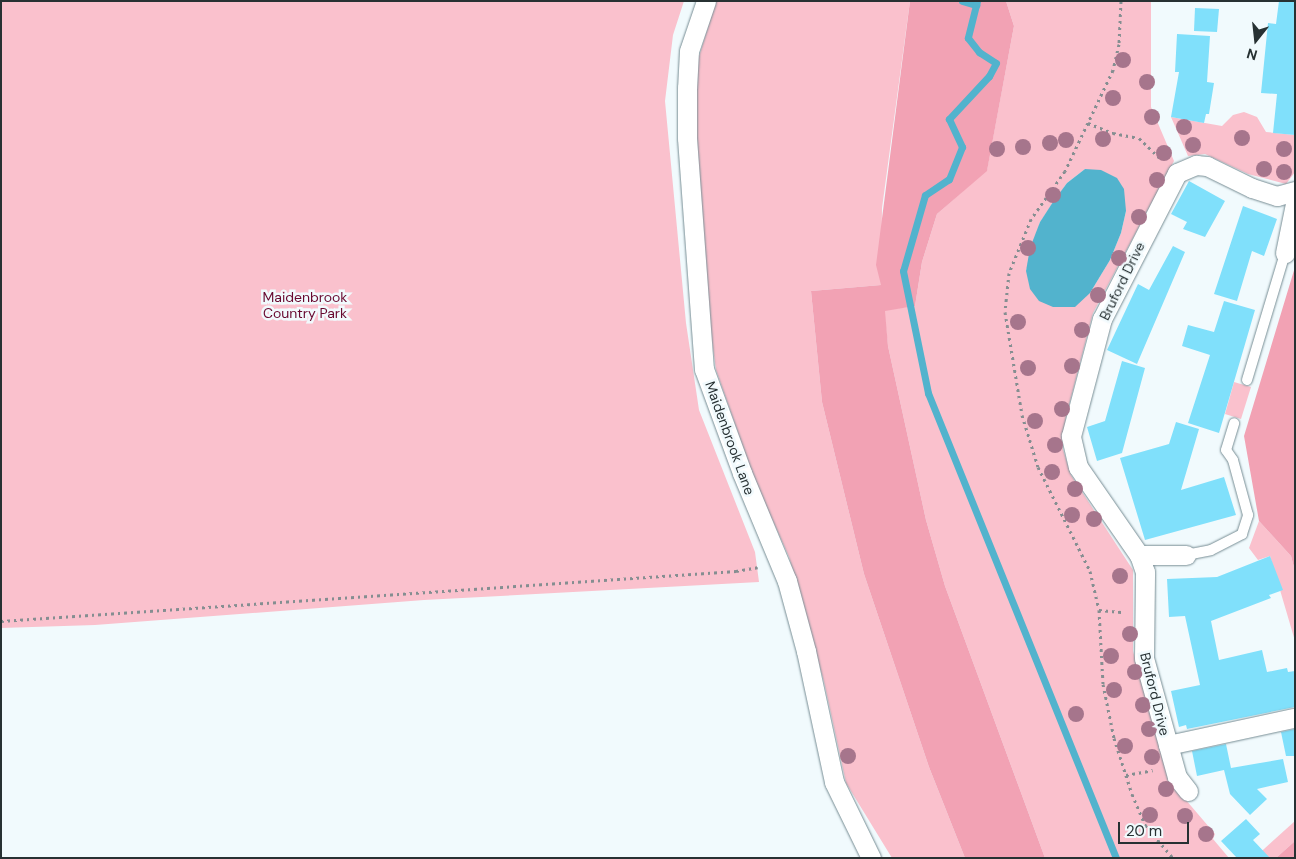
<!DOCTYPE html>
<html>
<head>
<meta charset="utf-8">
<style>
  body { margin:0 }
  #map { position:relative; width:1296px; height:859px; overflow:hidden; background:#f1fafd; font-family:"DM Sans",sans-serif }
  div>[style] { position:absolute }
  [style*='--x'] { left:calc(var(--x)*1px); top:calc(var(--y)*1px); width:calc(var(--w)*1px); rotate:calc(var(--a)*1deg) }
  .green>* { inset:0; background:#fac1cd }
  .forest>* { inset:0; background:#f2a2b4 }
  .water>* { inset:0; background:#52b3cd }
  .stream>* { height:7px; margin:-3.5px; padding:0 3.5px; transform-origin:3.5px; border-radius:3.5px; background:#52b3cd }
  .building>* { inset:0; background:#80e0fb }
  .path>* { height:3px; margin-top:-1.5px; transform-origin:0; background:repeating-linear-gradient(90deg,#858e91 0 2.5px,transparent 0 6.5px) }
  .roads { filter:drop-shadow(0 0 1px #778d94) drop-shadow(0 0 1px #778d94) }
  .lane>* { height:10px; margin:-5px; padding:0 5px; transform-origin:5px; border-radius:5px; background:#fff }
  .street>* { height:19px; margin:-9.5px; padding:0 9.5px; transform-origin:9.5px; border-radius:9.5px; background:#fff }
  .trees>* { width:16px; height:16px; margin:-8px; border-radius:50%; background:#a6758c }
  span { translate:-50% -50%; white-space:nowrap; text-align:center; line-height:1.15; -webkit-text-stroke:5px #f1fafd; paint-order:stroke }
  .street-label { font-size:14px; color:#273133 }
  .park-label { font-size:14px; color:#68082f }
  .frame { position:absolute; inset:0; border:2px solid #273133; pointer-events:none }
  .north { position:absolute; left:1231px; top:15px; width:50px; height:50px; -webkit-text-stroke:4px #f1fafd; paint-order:stroke; rotate:196deg; font-size:14px; font-weight:700; line-height:20px; text-align:center; color:#273133 }
  .north::after { content:''; display:block; margin:auto; width:18px; height:22px; background:#273133; clip-path:polygon(50% 0,100% 100%,50% 72%,0 100%) }
  .scale { position:absolute; left:1118px; top:822px; width:71px; height:22px; box-sizing:border-box; border:2px solid #273133; border-top:0; padding-left:6px; font-size:15px; line-height:18px; white-space:nowrap; color:#273133; -webkit-text-stroke:4px #f1fafd; paint-order:stroke }
</style>
</head>
<body>
<div id="map">
  <div class="green">
    <div style="clip-path:polygon(1px 1px,684px 1px,673px 35px,665px 101px,686px 323px,699px 410px,755px 552px,759px 582px,424px 600px,95px 625px,1px 628px)"></div>
    <div style="clip-path:polygon(716px 1px,910px 1px,882px 208px,881px 285px,811px 291px,822px 402px,864px 574px,929px 767px,965px 858px,892px 858px,846px 783px,824px 682px,789px 557px,755px 481px,716px 370px,705px 290px,695px 128px,697px 63px)"></div>
    <div style="clip-path:polygon(evenodd,1006px 1px,1151px 1px,1151px 107px,1174px 161px,1093px 313px,1066px 417px,1062px 446px,1071px 475px,1133px 570px,1133px 651px,1168px 779px,1215px 834px,1213px 839px,1229px 858px,1045px 858px,945px 586px,926px 520px,888px 346px,884px 310px,915px 306px,922px 262px,937px 214px,987px 170px,1014px 26px,1006px 1px,1085px 169px,1126px 211px,1121px 233px,1110px 260px,1090px 293px,1026px 271px,1040px 222px,1067px 183px,1085px 169px)"></div>
    <div style="clip-path:polygon(1244px 112px,1257px 117px,1266px 132px,1295px 135px,1295px 172px,1286px 184px,1248px 174px,1205px 154px,1188px 156px,1171px 117px,1222px 126px,1233px 115px)"></div>
    <div style="clip-path:polygon(1234px 382px,1251px 387px,1241px 419px,1225px 414px)"></div>
    <div style="clip-path:polygon(1259px 521px,1291px 556px,1295px 571px,1295px 641px,1270px 556px,1258px 560px,1249px 548px)"></div>
    <div style="clip-path:polygon(1295px 821px,1295px 841px,1276px 858px,1254px 858px)"></div>
  </div>
  <div class="forest">
    <div style="clip-path:polygon(910px 1px,1006px 1px,1014px 26px,987px 171px,937px 214px,922px 262px,915px 306px,885px 311px,888px 346px,926px 520px,945px 586px,1045px 858px,965px 858px,929px 767px,864px 574px,822px 402px,811px 291px,881px 285px,876px 265px)"></div>
    <div style="clip-path:polygon(1295px 267px,1295px 571px,1291px 556px,1259px 521px,1244px 436px)"></div>
    <div style="clip-path:polygon(1295px 841px,1295px 858px,1276px 858px)"></div>
  </div>
  <div class="water">
    <div style="clip-path:polygon(1085px 169px,1101px 170px,1117px 178px,1124px 189px,1126px 211px,1121px 233px,1110px 260px,1090px 293px,1075px 307px,1053px 307px,1039px 301px,1030px 289px,1026px 271px,1030px 248px,1040px 222px,1053px 202px,1067px 183px)"></div>
  </div>
  <div class="stream">
    <div style="--x:962;--y:1;--w:15;--a:16"></div>
    <div style="--x:977;--y:1;--w:38;--a:104"></div>
    <div style="--x:968;--y:38;--w:18;--a:52"></div>
    <div style="--x:979;--y:52;--w:20;--a:33"></div>
    <div style="--x:996;--y:63;--w:15;--a:118"></div>
    <div style="--x:989;--y:76;--w:59;--a:132.9"></div>
    <div style="--x:949;--y:119;--w:31;--a:65"></div>
    <div style="--x:962;--y:147;--w:35;--a:112"></div>
    <div style="--x:949;--y:179;--w:29;--a:146"></div>
    <div style="--x:925;--y:195;--w:79;--a:106.1"></div>
    <div style="--x:903;--y:271;--w:125;--a:78.4"></div>
    <div style="--x:928;--y:393;--w:502;--a:67.99"></div>
  </div>
  <div class="building">
    <div style="clip-path:polygon(1279px 1px,1295px 1px,1295px 135px,1273px 133px,1277px 94px,1261px 93px,1268px 23px,1276px 24px)"></div>
    <div style="clip-path:polygon(1195px 8px,1219px 9px,1217px 32px,1194px 31px)"></div>
    <div style="clip-path:polygon(1177px 34px,1210px 36px,1207px 82px,1214px 83px,1209px 114px,1206px 114px,1204px 123px,1171px 117px,1179px 72px,1175px 72px)"></div>
    <div style="clip-path:polygon(1189px 181px,1225px 201px,1205px 237px,1183px 229px,1187px 222px,1171px 214px)"></div>
    <div style="clip-path:polygon(1243px 206px,1277px 219px,1264px 256px,1252px 251px,1237px 301px,1214px 294px)"></div>
    <div style="clip-path:polygon(1173px 246px,1185px 252px,1137px 364px,1107px 350px,1138px 284px,1149px 290px)"></div>
    <div style="clip-path:polygon(1224px 301px,1255px 310px,1219px 433px,1188px 423px,1210px 355px,1182px 346px,1188px 325px,1214px 332px)"></div>
    <div style="clip-path:polygon(1122px 361px,1145px 368px,1122px 453px,1097px 461px,1087px 427px,1105px 421px)"></div>
    <div style="clip-path:polygon(1176px 422px,1199px 429px,1181px 490px,1224px 477px,1236px 515px,1145px 540px,1120px 458px,1169px 444px)"></div>
    <div style="clip-path:polygon(1270px 556px,1283px 590px,1269px 595px,1271px 598px,1211px 621px,1219px 660px,1262px 650px,1267px 672px,1287px 668px,1288px 672px,1295px 671px,1295px 707px,1187px 729px,1186px 725px,1179px 727px,1171px 691px,1200px 685px,1185px 616px,1169px 617px,1167px 579px,1217px 577px)"></div>
    <div style="clip-path:polygon(1295px 729px,1295px 756px,1286px 756px,1281px 732px)"></div>
    <div style="clip-path:polygon(1226px 744px,1231px 768px,1283px 759px,1288px 782px,1257px 789px,1267px 799px,1250px 815px,1230px 794px,1224px 770px,1197px 776px,1192px 751px)"></div>
    <div style="clip-path:polygon(1246px 819px,1260px 834px,1253px 840px,1270px 858px,1237px 858px,1221px 841px)"></div>
  </div>
  <div class="path">
    <div style="--x:1121;--y:1;--w:43;--a:92.7"></div>
    <div style="--x:1119;--y:44;--w:27;--a:103"></div>
    <div style="--x:1113;--y:70;--w:112;--a:115.4"></div>
    <div style="--x:1065;--y:171;--w:59;--a:125.3"></div>
    <div style="--x:1031;--y:219;--w:58;--a:112.2"></div>
    <div style="--x:1009;--y:273;--w:39;--a:96"></div>
    <div style="--x:1005;--y:312;--w:104;--a:80.6"></div>
    <div style="--x:1022;--y:415;--w:54;--a:72.9"></div>
    <div style="--x:1038;--y:467;--w:116;--a:63.4"></div>
    <div style="--x:1090;--y:571;--w:40;--a:77"></div>
    <div style="--x:1099;--y:610;--w:74;--a:86.9"></div>
    <div style="--x:1103;--y:684;--w:55;--a:78.5"></div>
    <div style="--x:1114;--y:738;--w:59;--a:72.2"></div>
    <div style="--x:1132;--y:794;--w:34;--a:67"></div>
    <div style="--x:1145;--y:825;--w:43;--a:49.7"></div>
    <div style="--x:1088;--y:123;--w:27;--a:22"></div>
    <div style="--x:1113;--y:133;--w:26;--a:11"></div>
    <div style="--x:1139;--y:138;--w:32;--a:44"></div>
    <div style="--x:1099;--y:610;--w:25;--a:5"></div>
    <div style="--x:1;--y:621;--w:737;--a:-3.89"></div>
    <div style="--x:736;--y:571;--w:22;--a:-10"></div>
    <div style="--x:1126;--y:775;--w:27;--a:-10"></div>
  </div>
  <div class="roads">
    <div class="lane">
      <div style="--x:1247;--y:380;--w:133;--a:-73.3"></div>
      <div style="--x:1186;--y:555;--w:25;--a:-11"></div>
      <div style="--x:1211;--y:550;--w:35;--a:-27"></div>
      <div style="--x:1242;--y:534;--w:20;--a:-72"></div>
      <div style="--x:1248;--y:515;--w:57;--a:-105.3"></div>
      <div style="--x:1233;--y:460;--w:12;--a:-125"></div>
      <div style="--x:1226;--y:450;--w:28;--a:-73"></div>
    </div>
    <div class="street">
      <div style="--x:706;--y:1;--w:53;--a:108.8"></div>
      <div style="--x:689;--y:51;--w:37;--a:93"></div>
      <div style="--x:687;--y:88;--w:50;--a:90"></div>
      <div style="--x:687;--y:138;--w:232;--a:85.8"></div>
      <div style="--x:704;--y:369;--w:111;--a:69.9"></div>
      <div style="--x:742;--y:473;--w:117;--a:67.4"></div>
      <div style="--x:787;--y:581;--w:73;--a:74.8"></div>
      <div style="--x:806;--y:651;--w:134;--a:77.9"></div>
      <div style="--x:834;--y:782;--w:85;--a:64"></div>
      <div style="--x:1285;--y:253;--w:50;--a:-78.5"></div>
      <div style="--x:1139;--y:555;--w:47;--a:0"></div>
      <div style="--x:1168;--y:745;--w:128;--a:-12.2"></div>
      <div style="--x:1188;--y:791;--w:18;--a:-128"></div>
      <div style="--x:1177;--y:777;--w:123;--a:-105.5"></div>
      <div style="--x:1144;--y:658;--w:86;--a:-89.3"></div>
      <div style="--x:1145;--y:572;--w:18;--a:-109"></div>
      <div style="--x:1139;--y:555;--w:107;--a:-124.7"></div>
      <div style="--x:1078;--y:467;--w:32;--a:-103"></div>
      <div style="--x:1071;--y:436;--w:121;--a:-75.2"></div>
      <div style="--x:1102;--y:319;--w:164;--a:-62.8"></div>
      <div style="--x:1177;--y:173;--w:21;--a:-23"></div>
      <div style="--x:1196;--y:165;--w:11;--a:5"></div>
      <div style="--x:1207;--y:166;--w:50;--a:26.1"></div>
      <div style="--x:1252;--y:188;--w:26;--a:18"></div>
      <div style="--x:1277;--y:196;--w:19;--a:-16"></div>
    </div>
  </div>
  <div class="trees">
    <div style="left:1123px;top:60px"></div>
    <div style="left:1147px;top:82px"></div>
    <div style="left:1113px;top:98px"></div>
    <div style="left:1152px;top:117px"></div>
    <div style="left:1184px;top:127px"></div>
    <div style="left:1242px;top:138px"></div>
    <div style="left:1103px;top:139px"></div>
    <div style="left:1066px;top:140px"></div>
    <div style="left:1050px;top:143px"></div>
    <div style="left:1193px;top:145px"></div>
    <div style="left:1023px;top:147px"></div>
    <div style="left:997px;top:149px"></div>
    <div style="left:1284px;top:149px"></div>
    <div style="left:1164px;top:153px"></div>
    <div style="left:1264px;top:169px"></div>
    <div style="left:1284px;top:172px"></div>
    <div style="left:1157px;top:180px"></div>
    <div style="left:1053px;top:195px"></div>
    <div style="left:1139px;top:217px"></div>
    <div style="left:1028px;top:248px"></div>
    <div style="left:1119px;top:258px"></div>
    <div style="left:1098px;top:295px"></div>
    <div style="left:1018px;top:322px"></div>
    <div style="left:1082px;top:330px"></div>
    <div style="left:1072px;top:366px"></div>
    <div style="left:1028px;top:368px"></div>
    <div style="left:1062px;top:409px"></div>
    <div style="left:1035px;top:421px"></div>
    <div style="left:1055px;top:445px"></div>
    <div style="left:1052px;top:472px"></div>
    <div style="left:1075px;top:489px"></div>
    <div style="left:1072px;top:515px"></div>
    <div style="left:1094px;top:519px"></div>
    <div style="left:1120px;top:576px"></div>
    <div style="left:1130px;top:634px"></div>
    <div style="left:1111px;top:656px"></div>
    <div style="left:1135px;top:672px"></div>
    <div style="left:1114px;top:690px"></div>
    <div style="left:1143px;top:705px"></div>
    <div style="left:1076px;top:714px"></div>
    <div style="left:1149px;top:729px"></div>
    <div style="left:1125px;top:746px"></div>
    <div style="left:848px;top:756px"></div>
    <div style="left:1152px;top:757px"></div>
    <div style="left:1166px;top:789px"></div>
    <div style="left:1150px;top:815px"></div>
    <div style="left:1185px;top:816px"></div>
    <div style="left:1206px;top:834px"></div>
  </div>
  <div class="street-label">
    <span style="left:1122px;top:281px;rotate:-64deg">Bruford Drive</span>
    <span style="left:730px;top:438px;rotate:70deg">Maidenbrook Lane</span>
    <span style="left:1155px;top:694px;rotate:76deg">Bruford Drive</span>
  </div>
  <div class="park-label">
    <span style="left:305px;top:305px">Maidenbrook<br>Country Park</span>
  </div>
  <div class="frame"></div>
  <div class="north">N</div>
  <div class="scale">20 m</div>
</div>
</body>
</html>
